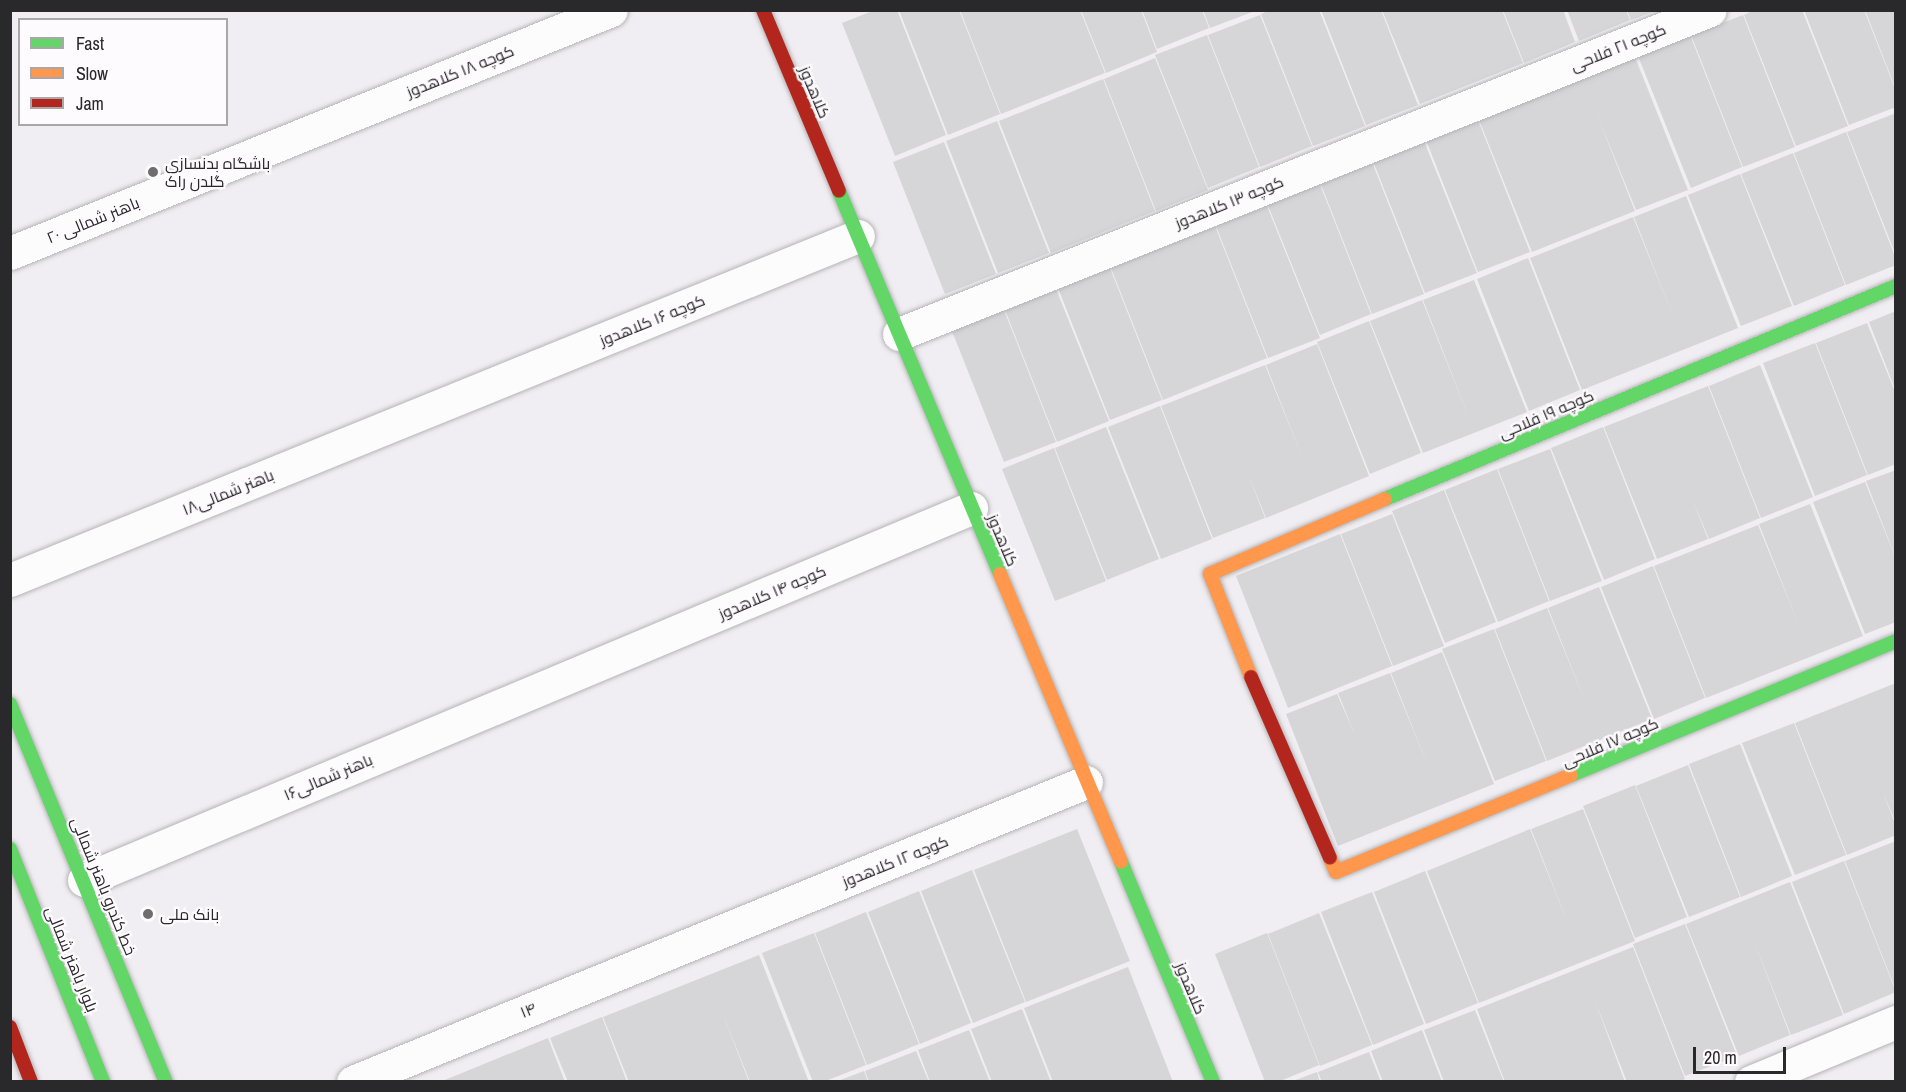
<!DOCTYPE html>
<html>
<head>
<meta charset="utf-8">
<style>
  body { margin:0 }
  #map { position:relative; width:1906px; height:1092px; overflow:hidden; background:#f0eef2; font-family:"Archivo Narrow",Cairo,sans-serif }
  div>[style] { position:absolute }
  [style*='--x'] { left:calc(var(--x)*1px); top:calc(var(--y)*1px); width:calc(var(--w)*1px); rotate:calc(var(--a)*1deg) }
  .building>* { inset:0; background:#d6d5d8 }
  .roads { filter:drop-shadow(0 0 2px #b5b4b6) drop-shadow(0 0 2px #b5b4b6) }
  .street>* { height:33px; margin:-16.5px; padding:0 16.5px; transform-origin:16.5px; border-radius:16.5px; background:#fdfcfd }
  .fast>* { height:14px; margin:-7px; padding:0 7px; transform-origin:7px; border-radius:7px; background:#63d668 }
  .slow>* { height:14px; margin:-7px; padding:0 7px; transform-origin:7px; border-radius:7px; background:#ff974d }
  .jam>* { height:14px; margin:-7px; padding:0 7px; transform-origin:7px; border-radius:7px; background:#b3261e }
  .dots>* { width:16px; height:16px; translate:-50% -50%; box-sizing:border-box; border:3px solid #fefbfe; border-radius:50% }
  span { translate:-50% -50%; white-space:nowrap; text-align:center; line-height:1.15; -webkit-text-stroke:4.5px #fefbfe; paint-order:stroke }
  .street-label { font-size:16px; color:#29282a }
  .poi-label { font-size:16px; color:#29282a }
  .left { translate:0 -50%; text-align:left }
  .frame { position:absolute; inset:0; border:12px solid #29282a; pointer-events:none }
  .legend { position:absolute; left:18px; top:18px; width:210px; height:108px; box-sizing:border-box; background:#fefbfe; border:2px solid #a9a7a9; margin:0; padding:8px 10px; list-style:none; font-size:18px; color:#29282a }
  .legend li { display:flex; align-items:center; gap:12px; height:30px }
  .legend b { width:30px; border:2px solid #a9a7a9 }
  .scale { position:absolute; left:1693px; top:1047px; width:93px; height:27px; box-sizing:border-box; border:3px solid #29282a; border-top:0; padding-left:8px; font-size:18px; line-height:21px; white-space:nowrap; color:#29282a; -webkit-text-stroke:4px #fefbfe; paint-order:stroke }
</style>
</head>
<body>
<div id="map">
  <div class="building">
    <div style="clip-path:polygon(875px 10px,897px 10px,946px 135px,895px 156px,842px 23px)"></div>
    <div style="clip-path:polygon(899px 10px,959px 10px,1000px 114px,948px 135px)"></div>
    <div style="clip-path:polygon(960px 10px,1080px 10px,1105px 73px,1001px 114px)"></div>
    <div style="clip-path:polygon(1081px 10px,1141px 10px,1157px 52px,1106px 73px)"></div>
    <div style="clip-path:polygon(1142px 10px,1202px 10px,1209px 28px,1157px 49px)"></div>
    <div style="clip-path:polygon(1203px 10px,1255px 10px,1255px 11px,1210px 28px)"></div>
    <div style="clip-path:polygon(1270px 10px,1319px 10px,1365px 126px,1313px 146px,1261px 14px)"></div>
    <div style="clip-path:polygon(1321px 10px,1381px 10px,1418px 105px,1366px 125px)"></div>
    <div style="clip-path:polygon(1382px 10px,1502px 10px,1523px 63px,1420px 104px)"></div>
    <div style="clip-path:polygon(1503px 10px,1563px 10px,1575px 42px,1524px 63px)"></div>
    <div style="clip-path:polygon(1567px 10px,1626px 10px,1630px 20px,1579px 41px)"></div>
    <div style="clip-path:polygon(1627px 10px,1655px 10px,1655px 11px,1631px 20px)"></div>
    <div style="clip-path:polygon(1754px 10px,1802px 10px,1848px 126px,1796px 146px,1744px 15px)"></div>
    <div style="clip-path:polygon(1804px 10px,1864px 10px,1896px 91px,1896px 107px,1849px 125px)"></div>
    <div style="clip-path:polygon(1865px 10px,1896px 10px,1896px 87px,1895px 87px)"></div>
    <div style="clip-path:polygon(1260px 15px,1312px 146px,1260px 167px,1208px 35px)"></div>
    <div style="clip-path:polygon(1743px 15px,1795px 147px,1743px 167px,1691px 35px)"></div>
    <div style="clip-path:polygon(1207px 35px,1259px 167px,1208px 188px,1155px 55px)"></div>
    <div style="clip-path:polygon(1690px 35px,1742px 167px,1691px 188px,1638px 56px)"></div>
    <div style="clip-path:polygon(1635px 57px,1688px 190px,1636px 210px,1596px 112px,1635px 211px,1532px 252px,1479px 120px)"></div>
    <div style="clip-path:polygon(1155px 58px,1208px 190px,1156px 211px,1104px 79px)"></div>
    <div style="clip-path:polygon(1103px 79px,1155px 211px,1051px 253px,999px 121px)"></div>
    <div style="clip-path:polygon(1896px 113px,1896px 253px,1895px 253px,1847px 132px)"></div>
    <div style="clip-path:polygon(1478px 120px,1530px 252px,1478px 272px,1426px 140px)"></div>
    <div style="clip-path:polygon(997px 121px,1049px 253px,998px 273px,946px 141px)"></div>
    <div style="clip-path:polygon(1846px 132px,1896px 259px,1896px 265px,1846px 285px,1794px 153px)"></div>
    <div style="clip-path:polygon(1424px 141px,1477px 273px,1425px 293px,1373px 161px)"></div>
    <div style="clip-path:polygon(944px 142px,996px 274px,945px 294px,893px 162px)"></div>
    <div style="clip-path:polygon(1793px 153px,1845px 285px,1794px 306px,1741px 174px)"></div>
    <div style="clip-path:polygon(1372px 162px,1424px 294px,1372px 314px,1320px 182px)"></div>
    <div style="clip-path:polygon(1740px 174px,1792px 306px,1741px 326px,1688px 195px)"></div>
    <div style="clip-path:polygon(1319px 182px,1371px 314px,1320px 335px,1267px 203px)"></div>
    <div style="clip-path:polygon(1686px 196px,1738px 328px,1582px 390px,1530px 258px,1633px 217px,1673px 316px,1634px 217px)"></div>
    <div style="clip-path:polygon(1267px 206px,1320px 338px,1268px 358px,1216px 226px)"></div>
    <div style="clip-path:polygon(1215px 226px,1267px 358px,1163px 400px,1111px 268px)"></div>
    <div style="clip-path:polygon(1528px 258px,1580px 390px,1529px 411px,1477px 279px)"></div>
    <div style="clip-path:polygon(1110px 268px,1162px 400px,1110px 420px,1058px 288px)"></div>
    <div style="clip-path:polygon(1474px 280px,1527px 412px,1423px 453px,1370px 321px,1422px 300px,1473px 428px,1423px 300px)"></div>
    <div style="clip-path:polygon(1056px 289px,1109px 421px,1057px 442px,1005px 310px)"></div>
    <div style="clip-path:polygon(1004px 310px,1056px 442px,1004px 462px,952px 331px)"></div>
    <div style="clip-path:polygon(1896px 311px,1896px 389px,1895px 389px,1869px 322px)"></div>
    <div style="clip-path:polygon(1369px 321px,1421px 453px,1370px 474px,1317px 342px)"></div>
    <div style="clip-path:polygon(1867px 323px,1896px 394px,1896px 464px,1868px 475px,1816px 343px)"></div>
    <div style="clip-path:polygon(1815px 343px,1867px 475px,1815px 496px,1763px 363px)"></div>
    <div style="clip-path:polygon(1317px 344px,1369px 476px,1266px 518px,1249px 476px,1265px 518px,1213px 538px,1161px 406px,1265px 365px,1305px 464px,1266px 365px)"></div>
    <div style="clip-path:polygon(1760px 365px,1813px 497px,1761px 518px,1709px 386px)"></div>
    <div style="clip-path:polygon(1708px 386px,1760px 518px,1709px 539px,1692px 498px,1708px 539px,1657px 559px,1604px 427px)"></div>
    <div style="clip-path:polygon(1160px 406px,1212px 539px,1161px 559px,1108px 427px)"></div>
    <div style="clip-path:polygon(1106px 427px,1159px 559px,1107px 580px,1055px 448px)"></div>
    <div style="clip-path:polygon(1603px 427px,1655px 559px,1604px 580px,1551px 448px)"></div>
    <div style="clip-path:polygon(1054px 448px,1106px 581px,1055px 601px,1002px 469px)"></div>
    <div style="clip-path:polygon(1550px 449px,1602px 581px,1550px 601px,1498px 469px)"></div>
    <div style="clip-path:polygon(1497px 469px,1549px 601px,1498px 622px,1445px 490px)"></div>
    <div style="clip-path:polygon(1896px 470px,1896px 556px,1895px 556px,1866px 481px)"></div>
    <div style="clip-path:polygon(1865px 482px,1896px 559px,1896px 622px,1865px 634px,1813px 502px)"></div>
    <div style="clip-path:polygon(1444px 490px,1496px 622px,1445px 643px,1392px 511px)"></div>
    <div style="clip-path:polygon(1810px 504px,1863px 636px,1706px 698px,1654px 566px,1758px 525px,1798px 623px,1759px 524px)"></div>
    <div style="clip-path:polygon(1392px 514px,1444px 646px,1393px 666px,1341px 534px)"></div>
    <div style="clip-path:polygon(1340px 534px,1392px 666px,1288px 708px,1236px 576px)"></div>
    <div style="clip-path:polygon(1653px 566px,1705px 698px,1654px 719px,1601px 587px)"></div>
    <div style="clip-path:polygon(1599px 587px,1652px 719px,1547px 761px,1495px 629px,1547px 608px,1587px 706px,1548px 608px)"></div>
    <div style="clip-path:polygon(1494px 629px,1546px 761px,1495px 781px,1442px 649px)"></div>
    <div style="clip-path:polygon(1442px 652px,1494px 784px,1338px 846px,1286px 714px,1337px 694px,1355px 735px,1338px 693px,1390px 673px,1430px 771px,1391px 673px)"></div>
    <div style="clip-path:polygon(1896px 683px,1896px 823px,1883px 793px,1896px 826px,1896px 835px,1847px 855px,1795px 723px)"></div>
    <div style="clip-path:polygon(1794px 723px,1846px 855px,1795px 875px,1742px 743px)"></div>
    <div style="clip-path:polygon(1740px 744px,1792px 876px,1741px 897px,1689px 764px)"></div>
    <div style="clip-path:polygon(1688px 765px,1740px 897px,1689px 917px,1636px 786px)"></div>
    <div style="clip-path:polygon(1635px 785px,1687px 917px,1635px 938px,1583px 806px)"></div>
    <div style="clip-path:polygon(1583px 809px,1635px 941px,1479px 1003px,1427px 871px,1530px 829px,1570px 928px,1531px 829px)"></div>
    <div style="clip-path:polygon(1077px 829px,1130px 961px,1026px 1002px,974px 870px)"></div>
    <div style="clip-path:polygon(1896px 841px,1896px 988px,1895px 988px,1845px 861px)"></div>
    <div style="clip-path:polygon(1844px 861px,1896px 992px,1844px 1014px,1792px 882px)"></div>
    <div style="clip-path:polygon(972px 870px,1025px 1002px,973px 1023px,921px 891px)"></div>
    <div style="clip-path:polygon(1425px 871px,1478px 1003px,1426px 1024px,1374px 892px)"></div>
    <div style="clip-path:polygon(1790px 882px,1843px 1015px,1791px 1035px,1752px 936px,1790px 1035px,1739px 1056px,1686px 924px)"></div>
    <div style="clip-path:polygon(919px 891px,971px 1023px,920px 1044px,868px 912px)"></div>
    <div style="clip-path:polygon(1372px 892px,1424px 1024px,1373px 1045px,1321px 912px)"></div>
    <div style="clip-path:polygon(866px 912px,919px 1044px,867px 1065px,815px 933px)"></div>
    <div style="clip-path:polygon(1319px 913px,1372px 1045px,1320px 1066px,1268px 934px)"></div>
    <div style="clip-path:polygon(1685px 924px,1737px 1056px,1685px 1076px,1633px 944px)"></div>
    <div style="clip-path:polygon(814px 933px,866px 1065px,823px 1082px,813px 1082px,762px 953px)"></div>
    <div style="clip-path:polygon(1267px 933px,1319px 1065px,1278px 1082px,1265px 1082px,1215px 954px)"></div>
    <div style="clip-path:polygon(1633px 947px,1685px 1079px,1679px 1082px,1627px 1082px,1595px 1001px,1625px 1082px,1505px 1082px,1477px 1009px)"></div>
    <div style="clip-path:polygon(759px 955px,809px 1082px,750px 1082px,721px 1009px,749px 1082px,629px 1082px,603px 1017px)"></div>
    <div style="clip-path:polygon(1128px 967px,1173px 1082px,1053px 1082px,1024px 1008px)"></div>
    <div style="clip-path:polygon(1022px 1009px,1051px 1082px,992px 1082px,971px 1029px)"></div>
    <div style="clip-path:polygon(1475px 1010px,1504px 1082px,1444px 1082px,1424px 1030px)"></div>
    <div style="clip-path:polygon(602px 1017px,627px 1082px,568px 1082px,550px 1038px)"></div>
    <div style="clip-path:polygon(969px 1030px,990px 1082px,930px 1082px,918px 1050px)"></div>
    <div style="clip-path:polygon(1422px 1030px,1442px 1082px,1383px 1082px,1371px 1051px)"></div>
    <div style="clip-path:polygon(548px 1038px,565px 1082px,440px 1082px,496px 1059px)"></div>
    <div style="clip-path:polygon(916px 1051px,929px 1082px,869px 1082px,865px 1071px)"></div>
    <div style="clip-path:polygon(1369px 1052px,1381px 1082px,1322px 1082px,1318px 1072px)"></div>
    <div style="clip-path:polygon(864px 1071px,868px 1082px,838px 1082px,838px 1081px)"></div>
    <div style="clip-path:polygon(1317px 1072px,1320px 1082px,1293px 1082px,1293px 1081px)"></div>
  </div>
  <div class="roads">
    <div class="street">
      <div style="--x:10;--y:253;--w:648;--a:-22.01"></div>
      <div style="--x:899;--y:334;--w:873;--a:-21.78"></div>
      <div style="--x:10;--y:580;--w:915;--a:-22.08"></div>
      <div style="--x:84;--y:880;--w:962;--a:-22.75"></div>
      <div style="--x:353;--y:1082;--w:792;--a:-22.26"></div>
      <div style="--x:1751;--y:1082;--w:157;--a:-22.5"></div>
    </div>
    <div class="fast">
      <div style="--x:839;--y:191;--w:415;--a:67.2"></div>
      <div style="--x:1385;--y:499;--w:554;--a:-22.63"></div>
      <div style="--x:10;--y:704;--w:409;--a:67.6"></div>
      <div style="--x:1571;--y:775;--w:352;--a:-22.4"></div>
      <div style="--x:10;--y:849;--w:251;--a:68.2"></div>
      <div style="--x:1121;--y:862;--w:238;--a:67.3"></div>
    </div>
    <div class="slow">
      <div style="--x:1000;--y:574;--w:312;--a:67.2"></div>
      <div style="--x:1251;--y:677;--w:111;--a:-111.7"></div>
      <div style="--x:1210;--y:574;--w:190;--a:-23.2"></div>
      <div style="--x:1330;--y:858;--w:15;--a:67"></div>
      <div style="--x:1336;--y:872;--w:254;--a:-22.4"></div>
    </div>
    <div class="jam">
      <div style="--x:763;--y:10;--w:196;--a:67.2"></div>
      <div style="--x:1251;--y:677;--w:197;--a:66.4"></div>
      <div style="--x:10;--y:1027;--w:59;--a:69.1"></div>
    </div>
  </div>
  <div class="dots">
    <div style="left:153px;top:172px;background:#6f6d70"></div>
    <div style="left:148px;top:914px;background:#6f6d70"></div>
  </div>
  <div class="street-label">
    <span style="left:1618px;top:47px;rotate:-22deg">کوچه ۲۱ فلاحی</span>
    <span style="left:460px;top:71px;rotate:-22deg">کوچه ۱۸ کلاهدوز</span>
    <span style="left:815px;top:92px;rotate:67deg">کلاهدوز</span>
    <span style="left:1229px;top:202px;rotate:-22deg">کوچه ۱۳ کلاهدوز</span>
    <span style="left:93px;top:220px;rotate:-22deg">۲۰ باهنر شمالی</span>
    <span style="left:652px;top:320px;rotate:-22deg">کوچه ۱۶ کلاهدوز</span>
    <span style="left:1546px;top:414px;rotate:-23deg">کوچه ۱۹ فلاحی</span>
    <span style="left:228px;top:492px;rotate:-22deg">باهنر شمالی۱۸</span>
    <span style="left:1003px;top:540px;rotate:67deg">کلاهدوز</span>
    <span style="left:772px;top:592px;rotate:-23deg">کوچه ۱۴ کلاهدوز</span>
    <span style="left:1610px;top:742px;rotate:-23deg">کوچه ۱۷ فلاحی</span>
    <span style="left:328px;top:777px;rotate:-23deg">باهنر شمالی۱۶</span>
    <span style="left:895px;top:861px;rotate:-22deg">کوچه ۱۲ کلاهدوز</span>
    <span style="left:104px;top:886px;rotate:68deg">خط کندرو باهنر شمالی</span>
    <span style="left:72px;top:959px;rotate:68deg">بلوار باهنر شمالی</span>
    <span style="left:1191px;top:988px;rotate:67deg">کلاهدوز</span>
    <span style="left:528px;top:1010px;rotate:-22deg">۱۴</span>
  </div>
  <div class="poi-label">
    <span class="left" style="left:165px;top:172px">باشگاه بدنسازی<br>گلدن راک</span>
    <span class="left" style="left:160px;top:914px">بانک ملی</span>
  </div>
  <div class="frame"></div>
  <ul class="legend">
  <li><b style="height:8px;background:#63d668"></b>Fast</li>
  <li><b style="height:8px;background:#ff974d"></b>Slow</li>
  <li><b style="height:8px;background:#b3261e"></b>Jam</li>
  </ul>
  <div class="scale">20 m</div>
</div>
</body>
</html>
